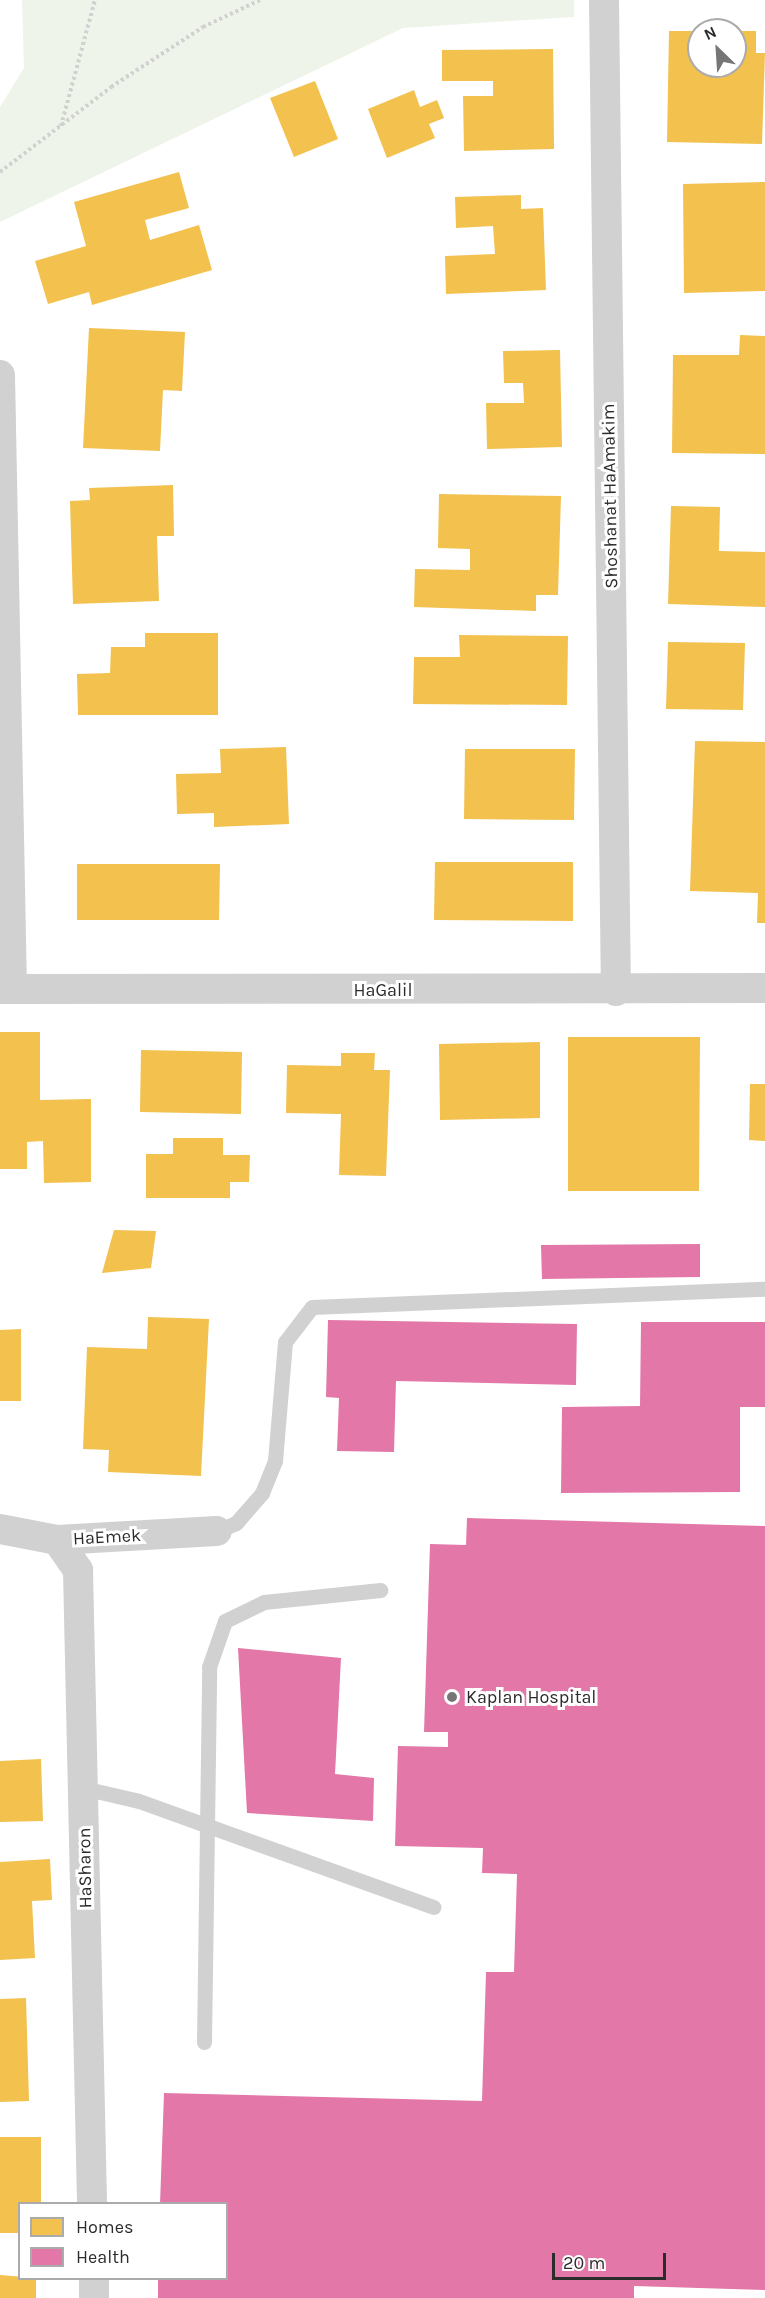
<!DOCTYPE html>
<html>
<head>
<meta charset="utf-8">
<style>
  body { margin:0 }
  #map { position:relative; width:765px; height:2298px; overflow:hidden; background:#fff; font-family:Karla,sans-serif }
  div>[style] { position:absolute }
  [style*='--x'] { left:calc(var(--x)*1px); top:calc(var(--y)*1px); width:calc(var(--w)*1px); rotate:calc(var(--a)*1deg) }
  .green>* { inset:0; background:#eff4ea }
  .homes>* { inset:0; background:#f2c14e }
  .health>* { inset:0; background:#e377a8 }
  .path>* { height:4px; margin-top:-2px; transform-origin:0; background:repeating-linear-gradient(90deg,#d1d1d1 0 3px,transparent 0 6px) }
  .service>* { height:15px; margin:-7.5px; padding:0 7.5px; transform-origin:7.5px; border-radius:7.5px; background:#d1d1d1 }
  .minor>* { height:30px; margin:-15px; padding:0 15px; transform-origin:15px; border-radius:15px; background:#d1d1d1 }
  .dots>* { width:16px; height:16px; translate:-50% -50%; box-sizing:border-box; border:3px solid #fff; border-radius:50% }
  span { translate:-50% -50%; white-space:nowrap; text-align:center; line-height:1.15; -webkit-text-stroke:6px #fff; paint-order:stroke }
  .street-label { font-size:18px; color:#2c2c2c }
  .poi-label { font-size:18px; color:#2c2c2c }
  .left { translate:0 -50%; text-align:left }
  .legend { position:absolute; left:18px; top:2202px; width:210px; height:78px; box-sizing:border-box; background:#fff; border:2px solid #ababab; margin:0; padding:8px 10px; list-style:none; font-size:18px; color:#2c2c2c }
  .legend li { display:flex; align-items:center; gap:12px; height:30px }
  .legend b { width:30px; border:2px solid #ababab }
  .north { position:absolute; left:687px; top:18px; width:60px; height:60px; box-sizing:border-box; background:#fff; border:2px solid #ababab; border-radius:50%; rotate:335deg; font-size:16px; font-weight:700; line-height:24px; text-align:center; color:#2c2c2c }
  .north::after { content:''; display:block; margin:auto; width:21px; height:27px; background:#767676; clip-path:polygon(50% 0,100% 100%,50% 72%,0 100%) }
  .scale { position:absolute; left:552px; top:2253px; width:114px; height:27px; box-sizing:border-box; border:3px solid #2c2c2c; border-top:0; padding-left:8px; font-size:18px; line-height:21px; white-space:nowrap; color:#2c2c2c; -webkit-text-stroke:4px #fff; paint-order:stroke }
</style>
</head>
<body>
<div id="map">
  <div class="green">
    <div style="clip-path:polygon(22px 0,574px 0,574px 17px,403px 28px,0 222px,0 107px,24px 68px)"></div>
  </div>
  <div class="homes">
    <div style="clip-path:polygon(669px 31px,699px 31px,699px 66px,735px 66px,735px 31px,756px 31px,756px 53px,765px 53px,762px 144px,667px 142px)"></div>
    <div style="clip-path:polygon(553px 49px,554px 149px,464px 151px,463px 96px,493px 96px,493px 81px,442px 81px,442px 50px)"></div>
    <div style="clip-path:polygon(315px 81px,338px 139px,294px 157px,270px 98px)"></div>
    <div style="clip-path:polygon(414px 90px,420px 107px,437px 100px,444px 118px,429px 124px,435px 138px,387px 158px,368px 109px)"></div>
    <div style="clip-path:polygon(179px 172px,189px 208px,145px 220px,150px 240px,199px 225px,212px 270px,92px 305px,89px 292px,48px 304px,35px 261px,86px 246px,74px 202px)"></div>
    <div style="clip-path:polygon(765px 182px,765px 291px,684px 293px,683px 184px)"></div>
    <div style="clip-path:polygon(521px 195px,521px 209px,543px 208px,546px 290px,446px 294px,445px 256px,495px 254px,493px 226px,456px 228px,455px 197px)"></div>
    <div style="clip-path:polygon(89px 328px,185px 332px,182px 391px,163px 390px,160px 451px,83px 448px)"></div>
    <div style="clip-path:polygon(740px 335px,765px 336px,765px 454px,672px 453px,673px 355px,739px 355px)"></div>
    <div style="clip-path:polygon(560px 350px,562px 447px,487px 449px,486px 403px,524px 403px,523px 383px,504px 383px,503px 351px)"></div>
    <div style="clip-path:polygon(173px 485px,174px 536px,157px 536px,159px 601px,73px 604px,70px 501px,90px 500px,89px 488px)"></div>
    <div style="clip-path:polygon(439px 494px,561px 496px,558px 595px,536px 595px,536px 611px,414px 607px,415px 569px,470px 570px,470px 549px,438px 548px)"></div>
    <div style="clip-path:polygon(671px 506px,720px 507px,719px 551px,765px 552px,765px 607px,668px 604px)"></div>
    <div style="clip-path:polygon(145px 633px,218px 633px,218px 715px,78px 715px,77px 674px,110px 673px,111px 647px,145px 647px)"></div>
    <div style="clip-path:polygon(459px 635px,568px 636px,567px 705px,413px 704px,414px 657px,460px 657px)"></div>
    <div style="clip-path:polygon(668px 642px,745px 643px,743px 710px,666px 709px)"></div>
    <div style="clip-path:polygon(695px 741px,765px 742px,765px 923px,757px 923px,758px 893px,690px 891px)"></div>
    <div style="clip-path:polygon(286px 747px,289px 824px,214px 827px,214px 813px,177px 814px,176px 774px,221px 773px,220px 749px)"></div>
    <div style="clip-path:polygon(465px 749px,575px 749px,574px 820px,464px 819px)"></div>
    <div style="clip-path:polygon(435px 862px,573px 862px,573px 921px,434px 920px)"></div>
    <div style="clip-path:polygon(77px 864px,220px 864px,219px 920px,77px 920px)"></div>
    <div style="clip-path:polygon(0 1032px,40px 1032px,40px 1100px,91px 1099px,91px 1182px,44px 1183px,43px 1141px,27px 1142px,27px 1169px,0 1169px)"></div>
    <div style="clip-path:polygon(568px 1037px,700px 1037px,699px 1191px,568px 1191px)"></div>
    <div style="clip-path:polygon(540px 1042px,540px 1118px,440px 1120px,439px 1044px)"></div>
    <div style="clip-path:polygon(141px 1050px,242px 1052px,241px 1114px,140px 1112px)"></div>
    <div style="clip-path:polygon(341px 1053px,375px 1053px,374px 1070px,390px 1070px,386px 1176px,339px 1175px,341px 1114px,286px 1113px,287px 1065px,341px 1066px)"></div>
    <div style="clip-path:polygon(750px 1084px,765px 1084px,765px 1141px,749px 1140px)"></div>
    <div style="clip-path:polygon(173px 1138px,223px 1138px,223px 1155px,250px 1155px,249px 1182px,230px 1182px,230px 1198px,146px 1198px,146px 1154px,173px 1154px)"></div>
    <div style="clip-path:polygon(114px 1230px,156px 1231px,151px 1268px,102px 1273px)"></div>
    <div style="clip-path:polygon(148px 1317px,209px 1319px,201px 1476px,108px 1472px,109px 1450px,83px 1449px,87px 1347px,147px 1349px)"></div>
    <div style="clip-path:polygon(21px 1329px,21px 1401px,0 1401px,0 1330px)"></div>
    <div style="clip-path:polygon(41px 1759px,43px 1821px,0 1822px,0 1761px)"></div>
    <div style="clip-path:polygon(50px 1859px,52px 1900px,32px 1901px,35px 1958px,0 1960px,0 1862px)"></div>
    <div style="clip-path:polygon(26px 1998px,29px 2101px,0 2102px,0 1999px)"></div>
    <div style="clip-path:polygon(0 2137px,41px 2137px,41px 2204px,20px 2204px,20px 2233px,0 2233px)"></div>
    <div style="clip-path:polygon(0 2275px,36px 2278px,36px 2298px,0 2298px)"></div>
  </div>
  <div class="health">
    <div style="clip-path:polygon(700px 1244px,700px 1277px,542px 1279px,541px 1245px)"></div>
    <div style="clip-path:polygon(328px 1320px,577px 1324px,576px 1385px,396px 1381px,394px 1452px,337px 1451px,339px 1398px,326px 1397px)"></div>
    <div style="clip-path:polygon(641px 1322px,765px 1322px,765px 1407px,740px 1407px,740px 1492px,561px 1493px,562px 1407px,640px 1406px)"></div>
    <div style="clip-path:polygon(467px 1518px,765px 1526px,765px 2290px,634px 2286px,634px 2298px,158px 2298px,158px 2278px,226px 2278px,226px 2204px,160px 2204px,164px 2093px,482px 2101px,486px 1972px,514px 1972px,517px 1874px,482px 1873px,483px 1848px,395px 1846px,398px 1746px,448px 1747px,448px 1732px,424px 1732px,430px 1544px,466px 1545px)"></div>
    <div style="clip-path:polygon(238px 1648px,341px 1658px,335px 1774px,374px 1778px,373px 1821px,247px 1813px)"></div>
  </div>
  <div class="path">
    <div style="--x:61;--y:126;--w:131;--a:-74.9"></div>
    <div style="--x:0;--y:172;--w:140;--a:-37.4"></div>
    <div style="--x:111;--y:87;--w:110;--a:-33.1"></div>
    <div style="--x:203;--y:27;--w:63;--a:-25.3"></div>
  </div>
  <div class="service">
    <div style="--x:217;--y:1531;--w:21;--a:-23"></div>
    <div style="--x:236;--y:1523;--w:40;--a:-49"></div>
    <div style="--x:262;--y:1493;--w:35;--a:-68"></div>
    <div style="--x:275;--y:1461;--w:119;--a:-85.2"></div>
    <div style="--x:285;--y:1342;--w:44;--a:-52.4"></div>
    <div style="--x:312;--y:1307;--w:453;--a:-2.3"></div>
    <div style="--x:83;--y:1788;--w:57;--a:13.1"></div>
    <div style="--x:139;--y:1801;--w:313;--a:19.8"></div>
    <div style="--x:204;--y:2042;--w:375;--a:-89.2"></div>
    <div style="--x:209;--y:1667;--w:49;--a:-70.8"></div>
    <div style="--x:225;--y:1621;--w:43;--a:-26"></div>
    <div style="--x:264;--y:1602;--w:117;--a:-5.9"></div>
  </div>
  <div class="minor">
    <div style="--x:604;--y:0;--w:991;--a:89.31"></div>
    <div style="--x:0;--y:375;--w:614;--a:88.88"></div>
    <div style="--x:0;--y:989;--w:765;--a:-0.07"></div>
    <div style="--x:0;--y:1529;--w:58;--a:10.9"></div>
    <div style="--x:57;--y:1540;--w:160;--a:-3.2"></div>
    <div style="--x:57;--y:1540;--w:37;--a:55"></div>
    <div style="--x:78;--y:1570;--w:634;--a:88.73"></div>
    <div style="--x:94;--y:2278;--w:20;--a:90"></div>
  </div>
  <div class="dots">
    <div style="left:452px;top:1697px;background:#767676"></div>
  </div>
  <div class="street-label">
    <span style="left:610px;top:496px;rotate:-91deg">Shoshanat HaAmakim</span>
    <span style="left:383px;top:990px">HaGalil</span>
    <span style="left:107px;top:1537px;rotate:-3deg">HaEmek</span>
    <span style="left:85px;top:1868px;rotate:-91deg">HaSharon</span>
  </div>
  <div class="poi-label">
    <span class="left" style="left:466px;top:1697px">Kaplan Hospital</span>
  </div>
  <ul class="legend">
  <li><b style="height:16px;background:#f2c14e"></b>Homes</li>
  <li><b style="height:16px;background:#e377a8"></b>Health</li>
  </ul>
  <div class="north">N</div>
  <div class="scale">20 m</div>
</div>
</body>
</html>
